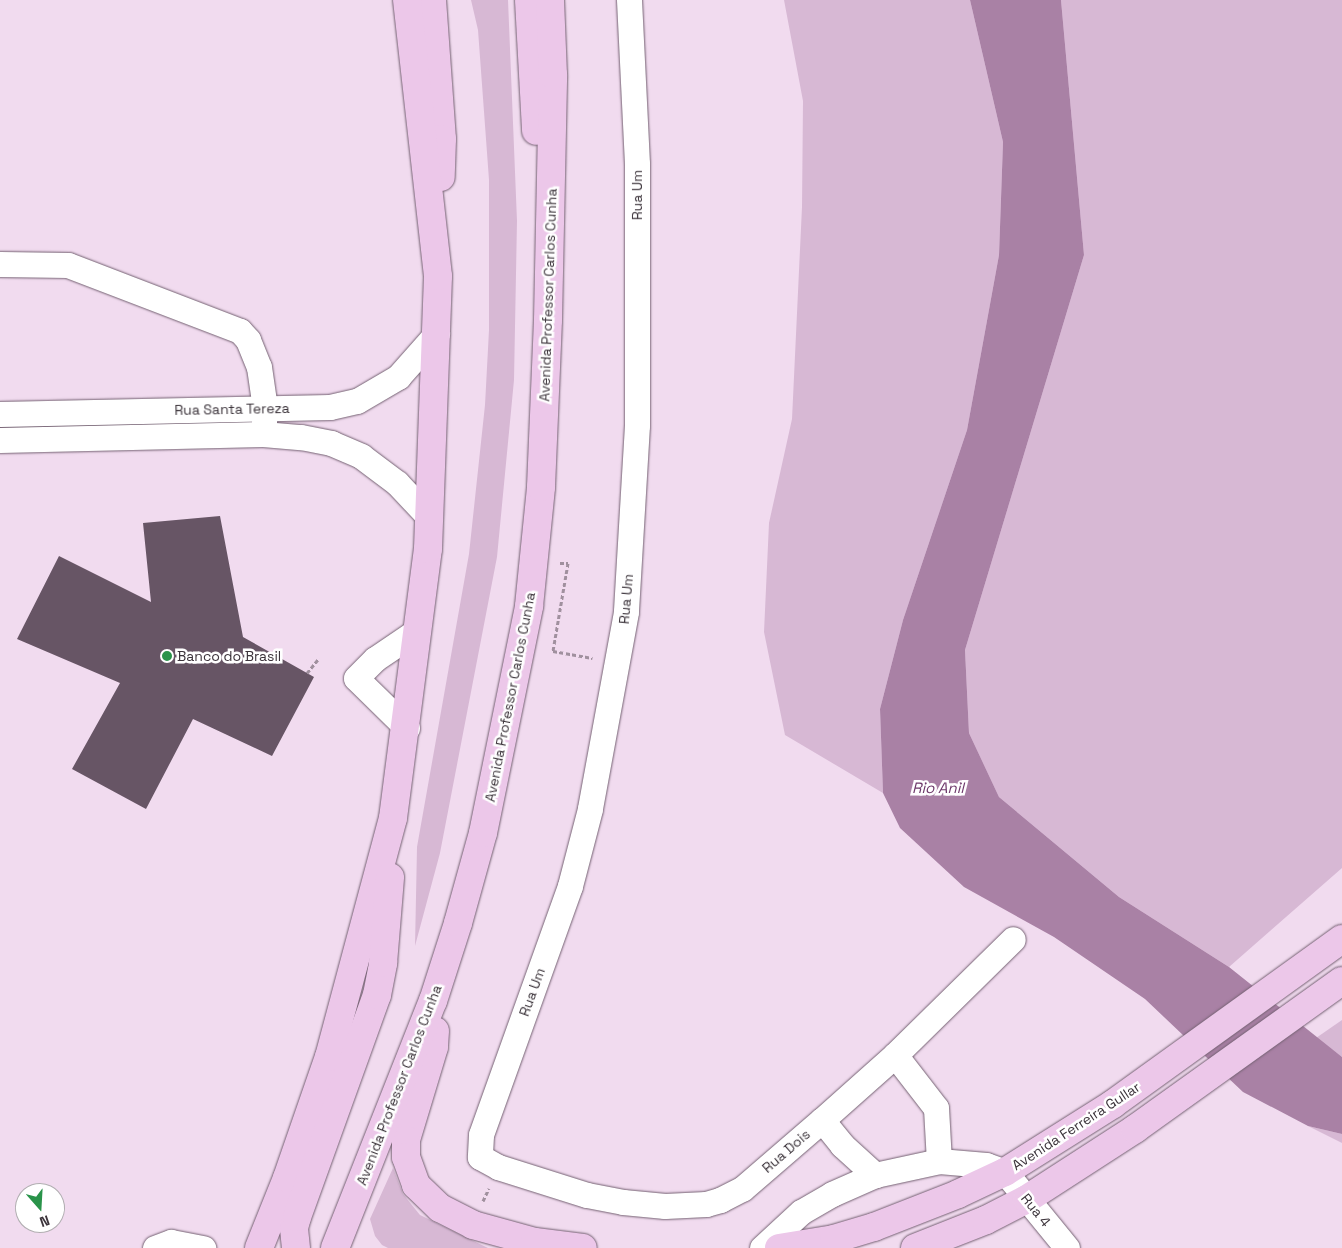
<!DOCTYPE html>
<html>
<head>
<meta charset="utf-8">
<style>
  body { margin:0 }
  #map { position:relative; width:1342px; height:1248px; overflow:hidden; background:#f1dbef; font-family:"Space Grotesk",sans-serif }
  div>[style] { position:absolute }
  [style*='--x'] { left:calc(var(--x)*1px); top:calc(var(--y)*1px); width:calc(var(--w)*1px); rotate:calc(var(--a)*1deg) }
  .green>* { inset:0; background:#d7b8d4 }
  .water>* { inset:0; background:#a981a5 }
  .building>* { inset:0; background:#675565 }
  .path>* { height:3px; margin-top:-1.5px; transform-origin:0; background:repeating-linear-gradient(90deg,#a0909e 0 4px,transparent 0 6.5px) }
  .roads { filter:drop-shadow(0 0 1px #746172) drop-shadow(0 0 1px #746172) }
  .minor>* { height:25px; margin:-12.5px; padding:0 12.5px; transform-origin:12.5px; border-radius:12.5px; background:#fff }
  .major>* { height:28px; margin:-14px; padding:0 14px; transform-origin:14px; border-radius:14px; background:#ecc7e9 }
  .dots>* { width:14px; height:14px; translate:-50% -50%; box-sizing:border-box; border:2px solid #fff; border-radius:50% }
  span { translate:-50% -50%; white-space:nowrap; text-align:center; line-height:1.15; -webkit-text-stroke:5px #fff; paint-order:stroke }
  .street-label { font-size:14px; color:#3c343b }
  .poi-label { font-size:14px; color:#3c343b }
  .left { translate:0 -50%; text-align:left }
  .water-label { font-size:15px; color:#6d386a; font-style:italic }
  .north { position:absolute; left:15px; top:1183px; width:50px; height:50px; box-sizing:border-box; background:#fff; border:1px solid #b1aeb1; border-radius:50%; rotate:161deg; font-size:14px; font-weight:700; line-height:20px; text-align:center; color:#3c343b }
  .north::after { content:''; display:block; margin:auto; width:18px; height:22px; background:#2a934a; clip-path:polygon(50% 0,100% 100%,50% 72%,0 100%) }
</style>
</head>
<body>
<div id="map">
  <div class="green">
    <div style="clip-path:polygon(471px 0,508px 0,517px 221px,514px 380px,497px 557px,440px 853px,415px 946px,417px 847px,469px 554px,485px 405px,489px 330px,489px 180px,478px 30px)"></div>
    <div style="clip-path:polygon(784px 0,970px 0,1003px 142px,999px 255px,967px 430px,903px 620px,880px 709px,883px 793px,785px 735px,764px 632px,769px 523px,792px 419px,802px 207px,803px 101px)"></div>
    <div style="clip-path:polygon(1061px 0,1342px 0,1342px 868px,1229px 967px,1119px 897px,999px 797px,969px 733px,965px 650px,1084px 255px)"></div>
    <div style="clip-path:polygon(1342px 1020px,1342px 1057px,1316px 1038px)"></div>
    <div style="clip-path:polygon(1308px 1126px,1342px 1134px,1342px 1143px)"></div>
    <div style="clip-path:polygon(393px 1168px,403px 1194px,420px 1215px,488px 1248px,388px 1248px,382px 1245px,375px 1236px,370px 1219px)"></div>
  </div>
  <div class="water">
    <div style="clip-path:polygon(970px 0,1061px 0,1084px 255px,965px 650px,969px 733px,999px 797px,1119px 897px,1229px 967px,1342px 1057px,1342px 1134px,1308px 1126px,1243px 1092px,1145px 999px,1054px 937px,964px 887px,900px 828px,883px 793px,880px 709px,903px 620px,967px 430px,999px 255px,1003px 142px)"></div>
  </div>
  <div class="building">
    <div style="clip-path:polygon(220px 516px,243px 637px,314px 677px,272px 756px,193px 719px,146px 809px,72px 769px,120px 683px,17px 639px,59px 556px,151px 602px,143px 523px)"></div>
  </div>
  <div class="path">
    <div style="--x:560;--y:563;--w:8;--a:0"></div>
    <div style="--x:568;--y:563;--w:89;--a:99.7"></div>
    <div style="--x:553;--y:651;--w:40;--a:10"></div>
    <div style="--x:307;--y:673;--w:19;--a:-51"></div>
    <div style="--x:483;--y:1201;--w:14;--a:-65"></div>
  </div>
  <div class="roads">
    <div class="minor">
      <div style="--x:629;--y:0;--w:164;--a:87.2"></div>
      <div style="--x:637;--y:164;--w:261;--a:90"></div>
      <div style="--x:637;--y:425;--w:187;--a:93.4"></div>
      <div style="--x:626;--y:612;--w:200;--a:100.4"></div>
      <div style="--x:590;--y:809;--w:80;--a:104.6"></div>
      <div style="--x:570;--y:886;--w:264;--a:109.7"></div>
      <div style="--x:481;--y:1135;--w:22;--a:93"></div>
      <div style="--x:480;--y:1157;--w:21;--a:29"></div>
      <div style="--x:498;--y:1167;--w:93;--a:17.5"></div>
      <div style="--x:587;--y:1195;--w:37;--a:11"></div>
      <div style="--x:623;--y:1202;--w:42;--a:5.4"></div>
      <div style="--x:665;--y:1206;--w:41;--a:-2.8"></div>
      <div style="--x:706;--y:1204;--w:15;--a:-16"></div>
      <div style="--x:720;--y:1200;--w:25;--a:-27"></div>
      <div style="--x:742;--y:1189;--w:106;--a:-40.8"></div>
      <div style="--x:822;--y:1120;--w:98;--a:-41.7"></div>
      <div style="--x:895;--y:1055;--w:165;--a:-44.5"></div>
      <div style="--x:0;--y:264;--w:68;--a:0.8"></div>
      <div style="--x:68;--y:265;--w:184;--a:21"></div>
      <div style="--x:240;--y:331;--w:12;--a:48"></div>
      <div style="--x:248;--y:340;--w:29;--a:68"></div>
      <div style="--x:259;--y:367;--w:41;--a:81.7"></div>
      <div style="--x:265;--y:408;--w:16;--a:94"></div>
      <div style="--x:0;--y:414;--w:330;--a:-1.2"></div>
      <div style="--x:330;--y:407;--w:28;--a:-13"></div>
      <div style="--x:357;--y:401;--w:48;--a:-30.3"></div>
      <div style="--x:398;--y:377;--w:59;--a:-48.4"></div>
      <div style="--x:0;--y:440;--w:263;--a:-1.3"></div>
      <div style="--x:263;--y:434;--w:38;--a:5"></div>
      <div style="--x:301;--y:437;--w:31;--a:11"></div>
      <div style="--x:331;--y:443;--w:33;--a:23"></div>
      <div style="--x:361;--y:456;--w:45;--a:36.9"></div>
      <div style="--x:397;--y:483;--w:47;--a:46.7"></div>
      <div style="--x:407;--y:728;--w:71;--a:-135.6"></div>
      <div style="--x:356;--y:678;--w:27;--a:-45"></div>
      <div style="--x:375;--y:659;--w:52;--a:-34"></div>
      <div style="--x:895;--y:1055;--w:67;--a:52.3"></div>
      <div style="--x:936;--y:1108;--w:53;--a:86.8"></div>
      <div style="--x:822;--y:1120;--w:32;--a:51"></div>
      <div style="--x:842;--y:1145;--w:45;--a:42.3"></div>
      <div style="--x:155;--y:1248;--w:17;--a:-21"></div>
      <div style="--x:171;--y:1242;--w:33;--a:11"></div>
      <div style="--x:762;--y:1248;--w:53;--a:-42.7"></div>
      <div style="--x:801;--y:1212;--w:36;--a:-30"></div>
      <div style="--x:832;--y:1194;--w:47;--a:-23.8"></div>
      <div style="--x:875;--y:1175;--w:66;--a:-12.3"></div>
      <div style="--x:939;--y:1161;--w:47;--a:4.9"></div>
      <div style="--x:986;--y:1165;--w:20;--a:20"></div>
      <div style="--x:1005;--y:1172;--w:98;--a:50.8"></div>
    </div>
    <div class="major">
      <div style="--x:432;--y:0;--w:139;--a:85.9"></div>
      <div style="--x:442;--y:139;--w:38;--a:92"></div>
      <div style="--x:529;--y:0;--w:131;--a:86.9"></div>
      <div style="--x:435;--y:1031;--w:16;--a:94"></div>
      <div style="--x:434;--y:1047;--w:97;--a:106.8"></div>
      <div style="--x:406;--y:1140;--w:17;--a:90"></div>
      <div style="--x:406;--y:1157;--w:30;--a:70"></div>
      <div style="--x:416;--y:1185;--w:33;--a:44"></div>
      <div style="--x:440;--y:1208;--w:37;--a:27"></div>
      <div style="--x:473;--y:1225;--w:64;--a:15.3"></div>
      <div style="--x:535;--y:1242;--w:48;--a:7.1"></div>
      <div style="--x:259;--y:1248;--w:75;--a:-68.2"></div>
      <div style="--x:287;--y:1178;--w:128;--a:-70.9"></div>
      <div style="--x:329;--y:1057;--w:247;--a:-75"></div>
      <div style="--x:393;--y:818;--w:271;--a:-82.6"></div>
      <div style="--x:428;--y:549;--w:273;--a:-87.9"></div>
      <div style="--x:438;--y:276;--w:278;--a:-96.4"></div>
      <div style="--x:296;--y:1248;--w:20;--a:-96"></div>
      <div style="--x:294;--y:1228;--w:11;--a:-75"></div>
      <div style="--x:297;--y:1217;--w:236;--a:-70.2"></div>
      <div style="--x:377;--y:995;--w:33;--a:-79"></div>
      <div style="--x:383;--y:963;--w:86;--a:-85.3"></div>
      <div style="--x:335;--y:1248;--w:266;--a:-68.4"></div>
      <div style="--x:433;--y:1001;--w:82;--a:-72.2"></div>
      <div style="--x:458;--y:923;--w:93;--a:-74.5"></div>
      <div style="--x:483;--y:833;--w:232;--a:-78.5"></div>
      <div style="--x:529;--y:606;--w:120;--a:-84.2"></div>
      <div style="--x:541;--y:487;--w:167;--a:-87.6"></div>
      <div style="--x:548;--y:320;--w:245;--a:-88.8"></div>
      <div style="--x:553;--y:75;--w:75;--a:-92.3"></div>
      <div style="--x:779;--y:1248;--w:56;--a:-9.3"></div>
      <div style="--x:834;--y:1239;--w:42;--a:-16.7"></div>
      <div style="--x:874;--y:1227;--w:90;--a:-21.4"></div>
      <div style="--x:958;--y:1194;--w:52;--a:-25.1"></div>
      <div style="--x:1005;--y:1172;--w:128;--a:-32.2"></div>
      <div style="--x:1113;--y:1104;--w:282;--a:-35.8"></div>
      <div style="--x:915;--y:1248;--w:76;--a:-21.5"></div>
      <div style="--x:986;--y:1220;--w:46;--a:-27.1"></div>
      <div style="--x:1027;--y:1199;--w:129;--a:-32.9"></div>
      <div style="--x:1135;--y:1129;--w:254;--a:-35.6"></div>
    </div>
  </div>
  <div class="dots">
    <div style="left:167px;top:656px;background:#2a934a"></div>
  </div>
  <div class="street-label">
    <span style="left:637px;top:195px;rotate:-90deg">Rua Um</span>
    <span style="left:548px;top:295px;rotate:-88deg">Avenida Professor Carlos Cunha</span>
    <span style="left:232px;top:409px;rotate:-1deg">Rua Santa Tereza</span>
    <span style="left:626px;top:599px;rotate:-85deg">Rua Um</span>
    <span style="left:510px;top:697px;rotate:-79deg">Avenida Professor Carlos Cunha</span>
    <span style="left:532px;top:992px;rotate:-70deg">Rua Um</span>
    <span style="left:399px;top:1085px;rotate:-69deg">Avenida Professor Carlos Cunha</span>
    <span style="left:1076px;top:1126px;rotate:-33deg">Avenida Ferreira Gullar</span>
    <span style="left:786px;top:1151px;rotate:-41deg">Rua Dois</span>
    <span style="left:1036px;top:1210px;rotate:51deg">Rua 4</span>
  </div>
  <div class="poi-label">
    <span class="left" style="left:177px;top:656px">Banco do Brasil</span>
  </div>
  <div class="water-label">
    <span style="left:938px;top:788px">Rio Anil</span>
  </div>
  <div class="north">N</div>
</div>
</body>
</html>
